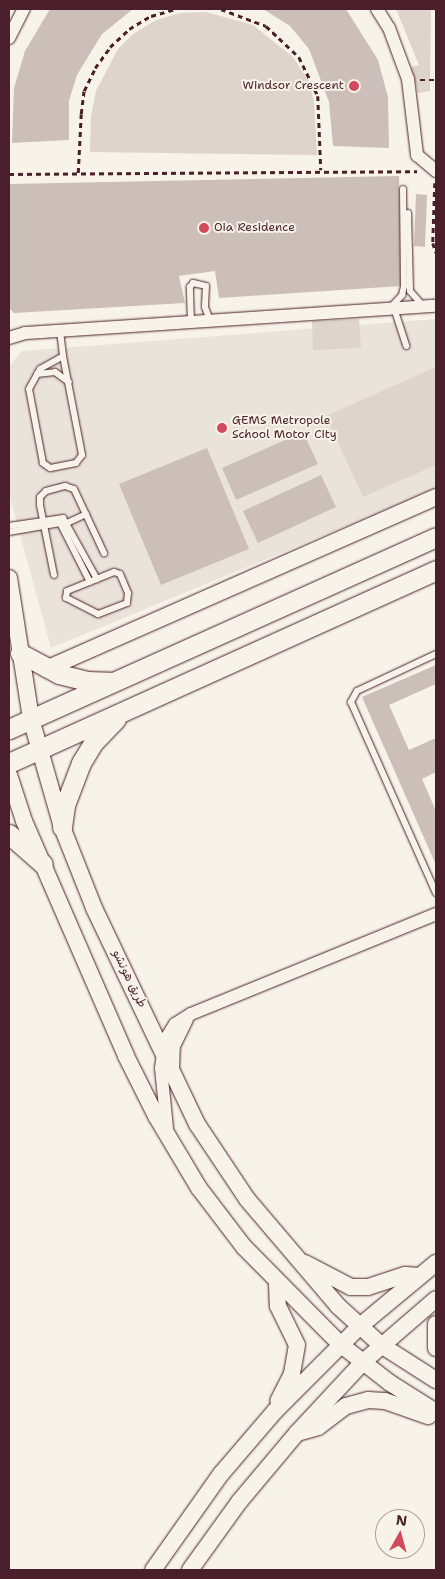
<!DOCTYPE html>
<html>
<head>
<meta charset="utf-8">
<style>
  body { margin:0 }
  #map { position:relative; width:445px; height:1579px; overflow:hidden; background:#f7f3e8; font-family:"Shantell Sans","Playpen Sans Arabic",sans-serif }
  div>[style] { position:absolute }
  [style*='--x'] { left:calc(var(--x)*1px); top:calc(var(--y)*1px); width:calc(var(--w)*1px); rotate:calc(var(--a)*1deg) }
  .built>* { inset:0; background:#eae3da }
  .green>* { inset:0; background:#ded4cc }
  .building>* { inset:0; background:#ccbfb9 }
  .path>* { height:2.5px; margin-top:-1.25px; transform-origin:0; background:repeating-linear-gradient(90deg,#4a1f2b 0 5px,transparent 0 9px) }
  .roads { filter:drop-shadow(0 0 1px #4a1f2b) drop-shadow(0 0 1px #4a1f2b) }
  .service>* { height:6px; margin:-3px; padding:0 3px; transform-origin:3px; border-radius:3px; background:#f7f3e8 }
  .minor>* { height:12px; margin:-6px; padding:0 6px; transform-origin:6px; border-radius:6px; background:#f7f3e8 }
  .tertiary>* { height:16px; margin:-8px; padding:0 8px; transform-origin:8px; border-radius:8px; background:#f7f3e8 }
  .secondary>* { height:19px; margin:-9.5px; padding:0 9.5px; transform-origin:9.5px; border-radius:9.5px; background:#f7f3e8 }
  .dots>* { width:14px; height:14px; translate:-50% -50%; box-sizing:border-box; border:2px solid #f7f3e8; border-radius:50% }
  span { translate:-50% -50%; white-space:nowrap; text-align:center; line-height:1.15; -webkit-text-stroke:4px #f7f3e8; paint-order:stroke }
  .poi-label { font-size:12px; color:#4a1f2b }
  .right { translate:-100% -50%; text-align:right }
  .left { translate:0 -50%; text-align:left }
  .street-label { font-size:12px; color:#4a1f2b }
  .frame { position:absolute; inset:0; border:10px solid #4a1f2b; pointer-events:none }
  .north { position:absolute; left:375px; top:1509px; width:50px; height:50px; box-sizing:border-box; background:#f7f3e8; border:1px solid #b29e9c; border-radius:50%; rotate:7deg; font-size:14px; font-weight:700; line-height:20px; text-align:center; color:#4a1f2b }
  .north::after { content:''; display:block; margin:auto; width:18px; height:22px; background:#d1495b; clip-path:polygon(50% 0,100% 100%,50% 72%,0 100%) }
</style>
</head>
<body>
<div id="map">
  <div class="built">
    <div style="clip-path:polygon(436px 319px,436px 489px,51px 648px,9px 494px,9px 366px,22px 351px)"></div>
  </div>
  <div class="green">
    <div style="clip-path:polygon(396px 9px,431px 9px,430px 91px,418px 93px,411px 67px,419px 65px)"></div>
    <div style="clip-path:polygon(206px 12px,253px 25px,293px 57px,308px 80px,314px 101px,317px 155px,90px 152px,91px 116px,96px 91px,118px 49px,133px 34px,156px 20px,180px 13px)"></div>
    <div style="clip-path:polygon(359px 319px,361px 348px,313px 350px,312px 321px)"></div>
    <div style="clip-path:polygon(436px 367px,436px 465px,363px 497px,326px 416px)"></div>
  </div>
  <div class="building">
    <div style="clip-path:polygon(50px 9px,133px 9px,102px 34px,77px 75px,69px 101px,69px 140px,12px 143px,14px 88px,25px 51px)"></div>
    <div style="clip-path:polygon(263px 9px,346px 9px,378px 60px,388px 97px,389px 148px,333px 146px,329px 102px,309px 49px,290px 26px)"></div>
    <div style="clip-path:polygon(399px 176px,401px 286px,219px 298px,215px 271px,179px 276px,185px 303px,14px 313px,9px 308px,9px 184px)"></div>
    <div style="clip-path:polygon(416px 194px,427px 195px,425px 247px,414px 246px)"></div>
    <div style="clip-path:polygon(303px 432px,318px 464px,236px 500px,222px 468px)"></div>
    <div style="clip-path:polygon(207px 448px,249px 549px,161px 585px,119px 484px)"></div>
    <div style="clip-path:polygon(321px 475px,336px 507px,258px 543px,243px 511px)"></div>
    <div style="clip-path:polygon(436px 665px,436px 684px,389px 705px,409px 750px,436px 738px,436px 772px,422px 779px,436px 811px,436px 865px,362px 697px)"></div>
  </div>
  <div class="path">
    <div style="--x:221;--y:9;--w:48;--a:20.7"></div>
    <div style="--x:266;--y:26;--w:45;--a:43.2"></div>
    <div style="--x:299;--y:57;--w:43;--a:64"></div>
    <div style="--x:318;--y:96;--w:74;--a:87.7"></div>
    <div style="--x:420;--y:80;--w:16;--a:0"></div>
    <div style="--x:78;--y:173;--w:59;--a:-87.1"></div>
    <div style="--x:81;--y:114;--w:23;--a:-83"></div>
    <div style="--x:84;--y:91;--w:25;--a:-64"></div>
    <div style="--x:95;--y:68;--w:26;--a:-54"></div>
    <div style="--x:110;--y:47;--w:26;--a:-43"></div>
    <div style="--x:129;--y:29;--w:26;--a:-31"></div>
    <div style="--x:151;--y:16;--w:25;--a:-16"></div>
    <div style="--x:9;--y:174;--w:408;--a:-0.4"></div>
    <div style="--x:435;--y:183;--w:60;--a:91.9"></div>
    <div style="--x:433;--y:243;--w:10;--a:73"></div>
  </div>
  <div class="roads">
    <div class="service">
      <div style="--x:408;--y:213;--w:78;--a:88.5"></div>
      <div style="--x:410;--y:291;--w:18;--a:49"></div>
      <div style="--x:390;--y:308;--w:18;--a:-47"></div>
      <div style="--x:402;--y:295;--w:9;--a:-77"></div>
      <div style="--x:404;--y:286;--w:97;--a:-90.6"></div>
      <div style="--x:394;--y:308;--w:40;--a:72"></div>
      <div style="--x:191;--y:322;--w:35;--a:-92"></div>
      <div style="--x:190;--y:287;--w:5;--a:-53"></div>
      <div style="--x:193;--y:283;--w:13;--a:13"></div>
      <div style="--x:206;--y:286;--w:21;--a:93"></div>
      <div style="--x:205;--y:307;--w:15;--a:70"></div>
      <div style="--x:60;--y:331;--w:25;--a:83"></div>
      <div style="--x:63;--y:356;--w:101;--a:79.1"></div>
      <div style="--x:82;--y:455;--w:10;--a:127"></div>
      <div style="--x:76;--y:463;--w:26;--a:169"></div>
      <div style="--x:50;--y:468;--w:9;--a:-144"></div>
      <div style="--x:43;--y:463;--w:75;--a:-100.7"></div>
      <div style="--x:29;--y:389;--w:23;--a:-61"></div>
      <div style="--x:40;--y:369;--w:26;--a:-29"></div>
      <div style="--x:37;--y:374;--w:18;--a:-6"></div>
      <div style="--x:55;--y:372;--w:17;--a:36"></div>
      <div style="--x:67;--y:523;--w:21;--a:-25"></div>
      <div style="--x:9;--y:526;--w:55;--a:-8.4"></div>
      <div style="--x:63;--y:518;--w:70;--a:60.9"></div>
      <div style="--x:9;--y:532;--w:52;--a:-10"></div>
      <div style="--x:60;--y:523;--w:66;--a:63"></div>
      <div style="--x:114;--y:572;--w:6;--a:18"></div>
      <div style="--x:120;--y:574;--w:21;--a:67"></div>
      <div style="--x:128;--y:593;--w:10;--a:96"></div>
      <div style="--x:127;--y:603;--w:31;--a:159"></div>
      <div style="--x:98;--y:614;--w:36;--a:-153"></div>
      <div style="--x:66;--y:598;--w:7;--a:-82"></div>
      <div style="--x:67;--y:591;--w:51;--a:-22"></div>
      <div style="--x:54;--y:575;--w:71;--a:-101.3"></div>
      <div style="--x:40;--y:505;--w:8;--a:-90"></div>
      <div style="--x:40;--y:497;--w:8;--a:-45"></div>
      <div style="--x:46;--y:491;--w:20;--a:-15"></div>
      <div style="--x:65;--y:486;--w:9;--a:18"></div>
      <div style="--x:74;--y:489;--w:71;--a:64.9"></div>
      <div style="--x:436;--y:654;--w:87;--a:154.9"></div>
      <div style="--x:357;--y:691;--w:13;--a:119"></div>
      <div style="--x:351;--y:702;--w:209;--a:66"></div>
    </div>
    <div class="minor">
      <div style="--x:377;--y:9;--w:22;--a:58"></div>
      <div style="--x:389;--y:28;--w:54;--a:69.6"></div>
      <div style="--x:408;--y:79;--w:77;--a:83.2"></div>
      <div style="--x:417;--y:155;--w:25;--a:40"></div>
      <div style="--x:9;--y:38;--w:33;--a:-63"></div>
      <div style="--x:9;--y:338;--w:17;--a:-17"></div>
      <div style="--x:25;--y:333;--w:412;--a:-3.8"></div>
      <div style="--x:173;--y:1070;--w:24;--a:-88"></div>
      <div style="--x:174;--y:1046;--w:30;--a:-64"></div>
      <div style="--x:167;--y:1128;--w:60;--a:-95.7"></div>
      <div style="--x:161;--y:1068;--w:28;--a:-82"></div>
      <div style="--x:165;--y:1040;--w:19;--a:-58"></div>
      <div style="--x:175;--y:1024;--w:19;--a:-32"></div>
      <div style="--x:191;--y:1014;--w:265;--a:-22.2"></div>
    </div>
    <div class="tertiary">
      <div style="--x:9;--y:578;--w:143;--a:81.1"></div>
      <div style="--x:31;--y:719;--w:112;--a:74"></div>
      <div style="--x:62;--y:827;--w:87;--a:68.4"></div>
      <div style="--x:94;--y:908;--w:239;--a:64.5"></div>
      <div style="--x:197;--y:1124;--w:90;--a:56.3"></div>
      <div style="--x:247;--y:1199;--w:140;--a:49.6"></div>
      <div style="--x:338;--y:1306;--w:58;--a:42.2"></div>
      <div style="--x:381;--y:1345;--w:65;--a:32.5"></div>
      <div style="--x:46;--y:669;--w:426;--a:-23.8"></div>
      <div style="--x:9;--y:775;--w:48;--a:71.9"></div>
      <div style="--x:24;--y:821;--w:256;--a:66.5"></div>
      <div style="--x:126;--y:1056;--w:67;--a:63.4"></div>
      <div style="--x:156;--y:1116;--w:84;--a:59.2"></div>
      <div style="--x:199;--y:1188;--w:74;--a:52.7"></div>
      <div style="--x:244;--y:1247;--w:136;--a:45.3"></div>
      <div style="--x:340;--y:1344;--w:63;--a:38"></div>
      <div style="--x:390;--y:1383;--w:54;--a:32.2"></div>
      <div style="--x:305;--y:1263;--w:52;--a:27.6"></div>
      <div style="--x:351;--y:1287;--w:17;--a:0"></div>
      <div style="--x:368;--y:1287;--w:39;--a:-18"></div>
      <div style="--x:405;--y:1275;--w:15;--a:4"></div>
      <div style="--x:277;--y:1283;--w:23;--a:88"></div>
      <div style="--x:278;--y:1306;--w:43;--a:64"></div>
      <div style="--x:297;--y:1345;--w:29;--a:100"></div>
      <div style="--x:292;--y:1374;--w:30;--a:117"></div>
      <div style="--x:436;--y:1324;--w:24;--a:90"></div>
      <div style="--x:297;--y:1433;--w:22;--a:-16"></div>
      <div style="--x:318;--y:1427;--w:35;--a:-37"></div>
      <div style="--x:346;--y:1406;--w:23;--a:-15"></div>
      <div style="--x:368;--y:1400;--w:17;--a:3"></div>
      <div style="--x:385;--y:1401;--w:46;--a:19.2"></div>
      <div style="--x:153;--y:1570;--w:118;--a:-54.7"></div>
      <div style="--x:221;--y:1474;--w:83;--a:-49.4"></div>
      <div style="--x:275;--y:1411;--w:120;--a:-45"></div>
      <div style="--x:360;--y:1326;--w:99;--a:-39.7"></div>
      <div style="--x:190;--y:1570;--w:84;--a:-54.2"></div>
      <div style="--x:239;--y:1502;--w:90;--a:-50"></div>
      <div style="--x:297;--y:1433;--w:97;--a:-47.1"></div>
      <div style="--x:363;--y:1362;--w:96;--a:-40.8"></div>
    </div>
    <div class="secondary">
      <div style="--x:20;--y:653;--w:44;--a:28.3"></div>
      <div style="--x:59;--y:674;--w:29;--a:14"></div>
      <div style="--x:87;--y:681;--w:23;--a:2"></div>
      <div style="--x:9;--y:729;--w:468;--a:-24.2"></div>
      <div style="--x:9;--y:763;--w:469;--a:-24.3"></div>
      <div style="--x:62;--y:827;--w:22;--a:-82"></div>
      <div style="--x:65;--y:805;--w:45;--a:-69.1"></div>
      <div style="--x:81;--y:763;--w:23;--a:-59"></div>
      <div style="--x:93;--y:743;--w:33;--a:-46"></div>
      <div style="--x:9;--y:834;--w:45;--a:41.4"></div>
    </div>
  </div>
  <div class="dots">
    <div style="left:354px;top:86px;background:#d1495b"></div>
    <div style="left:204px;top:228px;background:#d1495b"></div>
    <div style="left:222px;top:428px;background:#d1495b"></div>
  </div>
  <div class="poi-label">
    <span class="right" style="left:344px;top:86px">Windsor Crescent</span>
    <span class="left" style="left:214px;top:228px">Oia Residence</span>
    <span class="left" style="left:232px;top:428px">GEMS Metropole<br>School Motor City</span>
  </div>
  <div class="street-label">
    <span style="left:129px;top:979px;rotate:64deg">طريق هونشو</span>
  </div>
  <div class="frame"></div>
  <div class="north">N</div>
</div>
</body>
</html>
